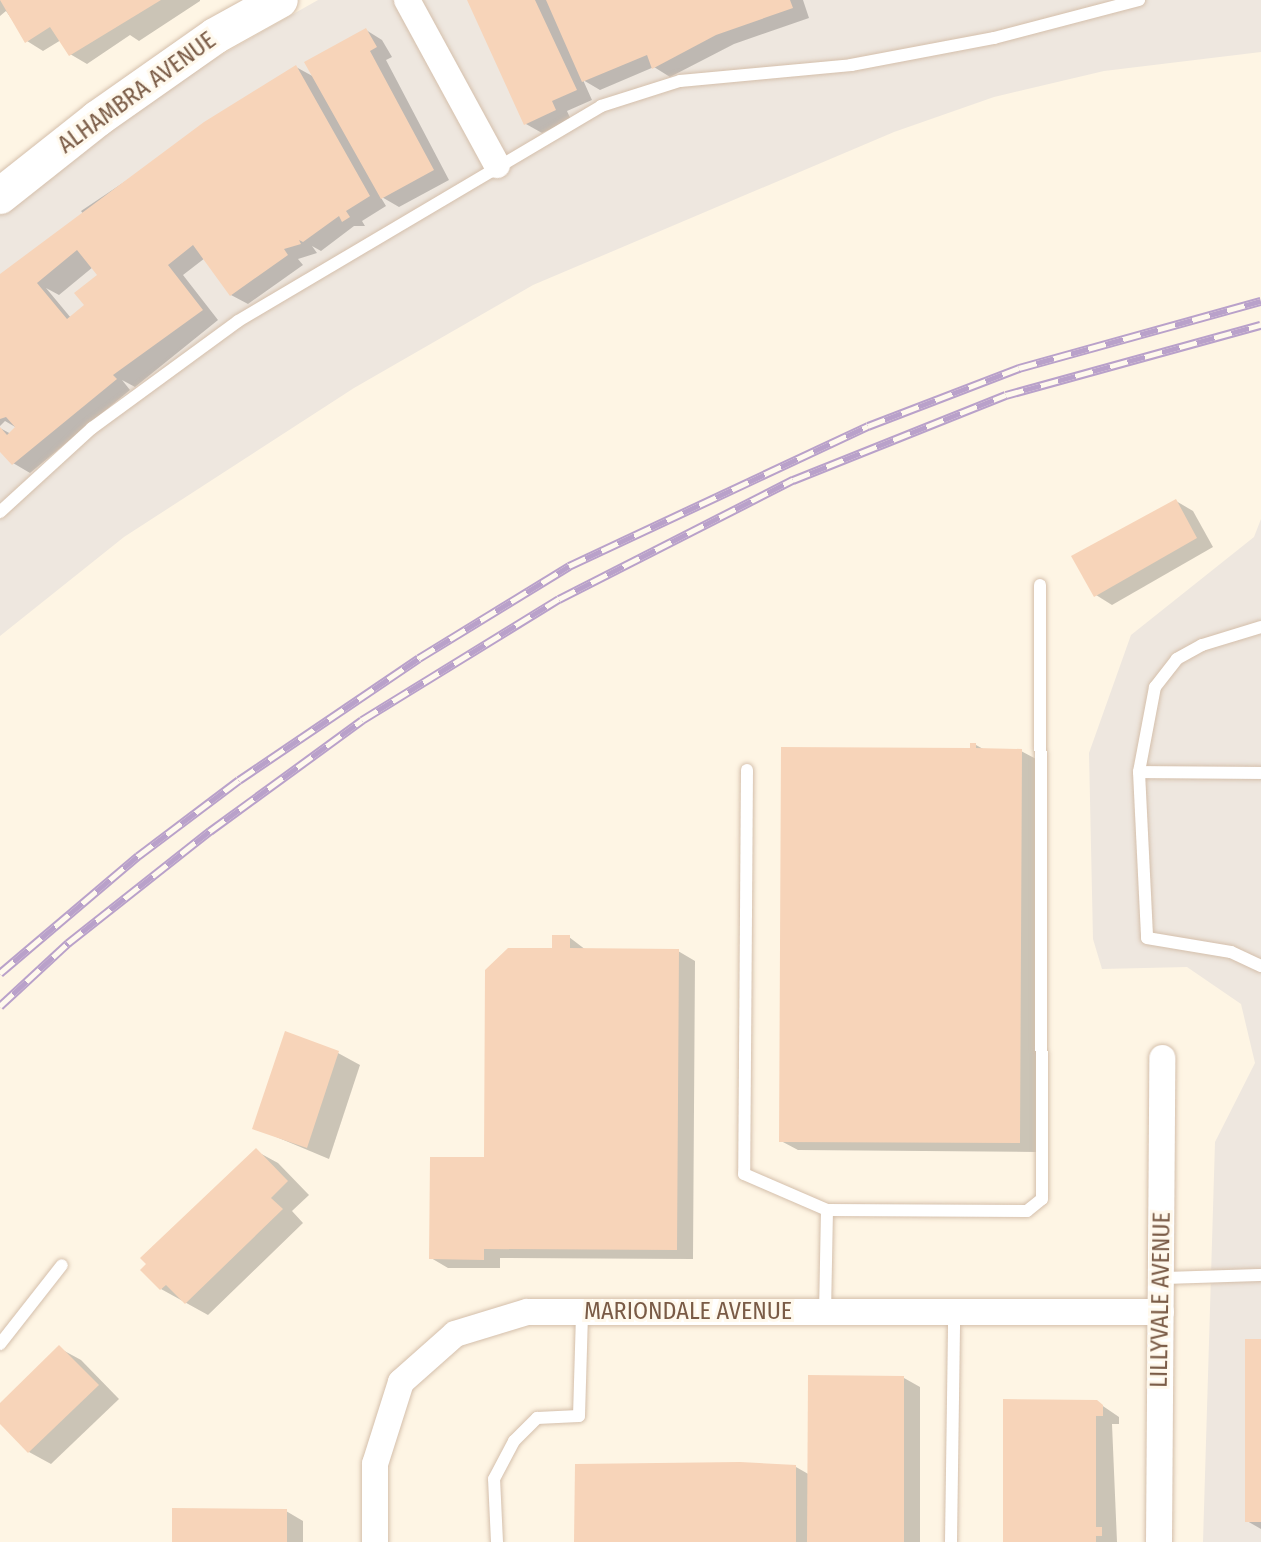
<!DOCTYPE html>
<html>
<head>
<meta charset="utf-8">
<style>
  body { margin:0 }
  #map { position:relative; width:1261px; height:1542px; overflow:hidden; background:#fef5e4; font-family:"Fira Sans Condensed",sans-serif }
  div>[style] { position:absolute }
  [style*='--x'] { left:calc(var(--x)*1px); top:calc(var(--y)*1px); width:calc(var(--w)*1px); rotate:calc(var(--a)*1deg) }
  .industrial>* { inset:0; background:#eee7df }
  .shadow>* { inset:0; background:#0003 }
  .building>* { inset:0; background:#f7d4b9 }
  .roads { filter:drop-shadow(0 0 2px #d4bfab) drop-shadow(0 0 2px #d4bfab) }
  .lane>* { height:12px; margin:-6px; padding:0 6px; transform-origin:6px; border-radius:6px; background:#fff }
  .street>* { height:26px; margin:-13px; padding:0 13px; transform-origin:13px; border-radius:13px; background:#fff }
  .secondary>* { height:36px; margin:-18px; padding:0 18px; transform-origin:18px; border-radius:18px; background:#fff }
  .rail>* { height:9px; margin-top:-4.5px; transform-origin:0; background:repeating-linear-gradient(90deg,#fff9ed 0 18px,#b9a1ca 0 36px); box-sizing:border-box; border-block:2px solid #b9a1ca }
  span { translate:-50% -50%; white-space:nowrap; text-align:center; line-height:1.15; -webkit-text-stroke:6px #fff9ed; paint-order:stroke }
  .street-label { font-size:24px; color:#7a5b46 }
</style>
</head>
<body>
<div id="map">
  <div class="industrial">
    <div style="clip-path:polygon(318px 0,1261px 0,1261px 52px,1104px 71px,994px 97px,894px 132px,533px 285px,354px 388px,124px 537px,0 636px,0 214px,184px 76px)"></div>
    <div style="clip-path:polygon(1261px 519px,1261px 1542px,1203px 1542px,1215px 1142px,1255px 1063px,1241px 1004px,1187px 967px,1102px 969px,1093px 939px,1089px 753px,1131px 635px,1254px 537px)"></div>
  </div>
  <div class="shadow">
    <div style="clip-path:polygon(0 0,200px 0,200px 1px,139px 41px,130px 35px,87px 64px,70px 54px,61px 40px,43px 51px,27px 41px,6px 11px,0 16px)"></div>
    <div style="clip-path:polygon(469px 0,803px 0,809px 18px,734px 44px,670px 77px,654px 67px,600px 90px,583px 80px,592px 100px,567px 111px,571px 120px,542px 133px,526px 124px)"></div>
    <div style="clip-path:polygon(evenodd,366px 30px,382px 40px,392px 57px,386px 60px,449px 180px,399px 207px,380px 196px,386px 206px,362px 221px,365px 226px,354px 226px,321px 251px,312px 246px,317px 253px,298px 259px,303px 265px,248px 304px,231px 295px,205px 258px,183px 275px,218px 320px,135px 387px,122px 380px,130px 390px,30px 473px,13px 463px,0 450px,0 428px,11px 434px,17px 428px,5px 421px,0 426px,0 277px,89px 222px,81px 211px,296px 67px,316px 78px,366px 30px,93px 267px,100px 275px,87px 305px,71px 318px,46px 288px,59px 295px,93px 267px)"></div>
    <div style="clip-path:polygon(1176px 501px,1193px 511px,1213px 547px,1112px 605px,1096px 595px)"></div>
    <div style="clip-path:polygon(976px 745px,985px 750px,1021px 751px,1038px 760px,1036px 1152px,798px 1150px,781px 1141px)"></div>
    <div style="clip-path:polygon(569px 937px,586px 950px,678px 951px,695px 961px,693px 1259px,500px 1258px,500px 1268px,448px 1268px,431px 1258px,486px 1159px,554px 950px)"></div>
    <div style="clip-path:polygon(338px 1053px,360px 1065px,329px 1159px,255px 1128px)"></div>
    <div style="clip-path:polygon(256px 1151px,278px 1163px,309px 1195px,292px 1211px,303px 1223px,208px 1315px,161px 1289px)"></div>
    <div style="clip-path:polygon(1261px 1341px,1261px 1529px,1247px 1521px)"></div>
    <div style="clip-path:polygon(59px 1348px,81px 1360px,119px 1399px,51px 1464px,29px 1452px,0 1422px,0 1406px)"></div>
    <div style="clip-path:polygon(904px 1378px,920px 1387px,920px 1542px,576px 1542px,796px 1467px,810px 1475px)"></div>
    <div style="clip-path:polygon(1097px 1402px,1119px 1417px,1119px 1424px,1112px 1424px,1117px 1542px,1005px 1542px)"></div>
    <div style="clip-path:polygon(286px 1511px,303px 1521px,303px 1542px,174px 1542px)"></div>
  </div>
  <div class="building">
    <div style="clip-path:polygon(0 0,161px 0,69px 56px,50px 27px,25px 43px)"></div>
    <div style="clip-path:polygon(467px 0,535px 0,577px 90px,552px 101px,556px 110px,524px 125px)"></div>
    <div style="clip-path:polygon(546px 0,790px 0,793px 8px,716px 35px,652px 69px,647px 55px,582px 82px)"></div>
    <div style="clip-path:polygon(366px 28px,377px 47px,370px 51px,434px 170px,381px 199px,304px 62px)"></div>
    <div style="clip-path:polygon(evenodd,296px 65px,370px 196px,346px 211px,350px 217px,342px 222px,339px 216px,303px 242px,299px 240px,301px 244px,284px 249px,288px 255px,230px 296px,193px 245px,168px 265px,203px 310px,113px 375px,117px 379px,12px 465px,0 452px,0 427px,7px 435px,15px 427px,6px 417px,0 419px,0 274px,204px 122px,296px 65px,77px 250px,97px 275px,74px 293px,84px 305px,67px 319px,37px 283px,77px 250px)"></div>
    <div style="clip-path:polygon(1176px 499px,1197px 538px,1094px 597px,1071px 556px)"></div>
    <div style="clip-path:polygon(970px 743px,976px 743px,976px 748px,1022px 749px,1020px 1143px,779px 1142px,781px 747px,970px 748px)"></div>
    <div style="clip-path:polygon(552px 935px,570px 935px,570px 948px,679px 949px,677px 1250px,484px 1249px,484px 1260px,429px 1259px,430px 1157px,484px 1157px,485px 970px,508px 948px,552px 948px)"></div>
    <div style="clip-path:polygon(285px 1031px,339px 1051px,307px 1148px,252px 1129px)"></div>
    <div style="clip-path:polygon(256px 1148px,288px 1181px,271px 1198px,283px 1209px,185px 1304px,166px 1285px,160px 1290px,140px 1270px,146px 1264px,140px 1258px)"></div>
    <div style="clip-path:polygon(1245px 1339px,1261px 1339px,1261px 1522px,1245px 1522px)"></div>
    <div style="clip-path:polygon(59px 1345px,99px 1385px,28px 1453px,0 1424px,0 1403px)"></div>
    <div style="clip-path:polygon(808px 1375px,904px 1376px,904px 1542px,807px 1542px)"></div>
    <div style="clip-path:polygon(1003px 1399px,1097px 1400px,1103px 1405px,1103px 1416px,1096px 1416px,1096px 1527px,1102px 1527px,1102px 1536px,1096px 1536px,1096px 1542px,1003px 1542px)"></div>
    <div style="clip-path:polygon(740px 1462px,796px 1465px,796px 1542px,574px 1542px,575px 1464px)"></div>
    <div style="clip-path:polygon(172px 1508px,287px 1509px,287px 1542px,172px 1542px)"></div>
  </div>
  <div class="roads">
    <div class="lane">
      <div style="--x:0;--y:512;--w:125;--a:-42.4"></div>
      <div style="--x:92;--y:428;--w:181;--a:-36.2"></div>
      <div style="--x:238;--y:321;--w:422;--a:-30.6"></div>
      <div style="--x:601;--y:106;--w:83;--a:-17.6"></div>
      <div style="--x:680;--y:81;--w:172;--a:-5.3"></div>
      <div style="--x:851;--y:65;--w:146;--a:-10.7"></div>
      <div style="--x:994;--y:38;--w:150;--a:-14.7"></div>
      <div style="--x:1261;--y:627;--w:62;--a:163"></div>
      <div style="--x:1202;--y:645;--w:29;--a:151"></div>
      <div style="--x:1177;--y:659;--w:36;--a:128"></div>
      <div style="--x:1155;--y:687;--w:86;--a:100.7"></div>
      <div style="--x:1139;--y:772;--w:166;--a:87.2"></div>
      <div style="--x:1147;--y:938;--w:85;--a:9.5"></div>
      <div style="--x:1231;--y:952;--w:33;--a:25"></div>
      <div style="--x:747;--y:770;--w:404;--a:90.4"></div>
      <div style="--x:744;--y:1174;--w:90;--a:23.4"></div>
      <div style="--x:827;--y:1210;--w:102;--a:91.1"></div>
      <div style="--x:1139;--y:772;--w:122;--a:0.5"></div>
      <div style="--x:827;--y:1210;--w:200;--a:0.3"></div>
      <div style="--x:1027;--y:1211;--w:19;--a:-39"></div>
      <div style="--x:1042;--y:1199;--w:614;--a:-90.19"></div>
      <div style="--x:1163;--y:1278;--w:98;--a:-1.8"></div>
      <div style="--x:0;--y:1344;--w:100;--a:-51.9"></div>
      <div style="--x:497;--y:1542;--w:63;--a:-92.7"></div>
      <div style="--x:494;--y:1479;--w:43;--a:-62.2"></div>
      <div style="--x:514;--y:1441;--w:33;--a:-45"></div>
      <div style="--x:537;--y:1418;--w:42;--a:-2.7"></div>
      <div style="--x:579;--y:1416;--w:104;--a:-88.3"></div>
      <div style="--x:951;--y:1542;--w:229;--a:-89.2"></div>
    </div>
    <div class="street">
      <div style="--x:407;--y:0;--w:188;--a:61.4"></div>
      <div style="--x:375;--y:1542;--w:78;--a:-90"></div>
      <div style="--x:375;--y:1464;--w:86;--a:-72.4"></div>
      <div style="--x:401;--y:1382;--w:72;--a:-41.6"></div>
      <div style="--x:455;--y:1334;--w:75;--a:-17"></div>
      <div style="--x:527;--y:1312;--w:634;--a:0"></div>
      <div style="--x:1159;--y:1542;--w:484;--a:-89.6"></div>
    </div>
    <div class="secondary">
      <div style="--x:0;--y:196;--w:124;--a:-38.4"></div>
      <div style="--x:97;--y:119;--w:144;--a:-35.1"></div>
      <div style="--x:215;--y:36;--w:74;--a:-29"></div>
    </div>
  </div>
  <div class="rail">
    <div style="--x:0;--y:973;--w:181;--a:-40.3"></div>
    <div style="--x:138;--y:856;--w:126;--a:-37"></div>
    <div style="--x:239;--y:780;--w:217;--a:-34.1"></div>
    <div style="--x:419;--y:658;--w:176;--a:-31.5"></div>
    <div style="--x:569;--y:566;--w:330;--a:-25.1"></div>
    <div style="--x:868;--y:426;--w:162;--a:-21"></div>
    <div style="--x:1019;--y:368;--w:251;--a:-15.5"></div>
    <div style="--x:0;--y:1006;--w:93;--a:-42.8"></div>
    <div style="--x:68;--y:943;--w:181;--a:-38.3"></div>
    <div style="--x:210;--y:831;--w:188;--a:-36.1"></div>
    <div style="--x:362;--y:720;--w:231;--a:-31.6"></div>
    <div style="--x:559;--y:599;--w:263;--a:-27"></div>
    <div style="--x:793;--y:480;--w:229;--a:-21.8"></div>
    <div style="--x:1006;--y:395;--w:264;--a:-15.4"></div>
  </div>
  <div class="street-label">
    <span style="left:137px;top:93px;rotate:-36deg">ALHAMBRA AVENUE</span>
    <span style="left:1161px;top:1300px;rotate:-89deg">LILLYVALE AVENUE</span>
    <span style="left:688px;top:1312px">MARIONDALE AVENUE</span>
  </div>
</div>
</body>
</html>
